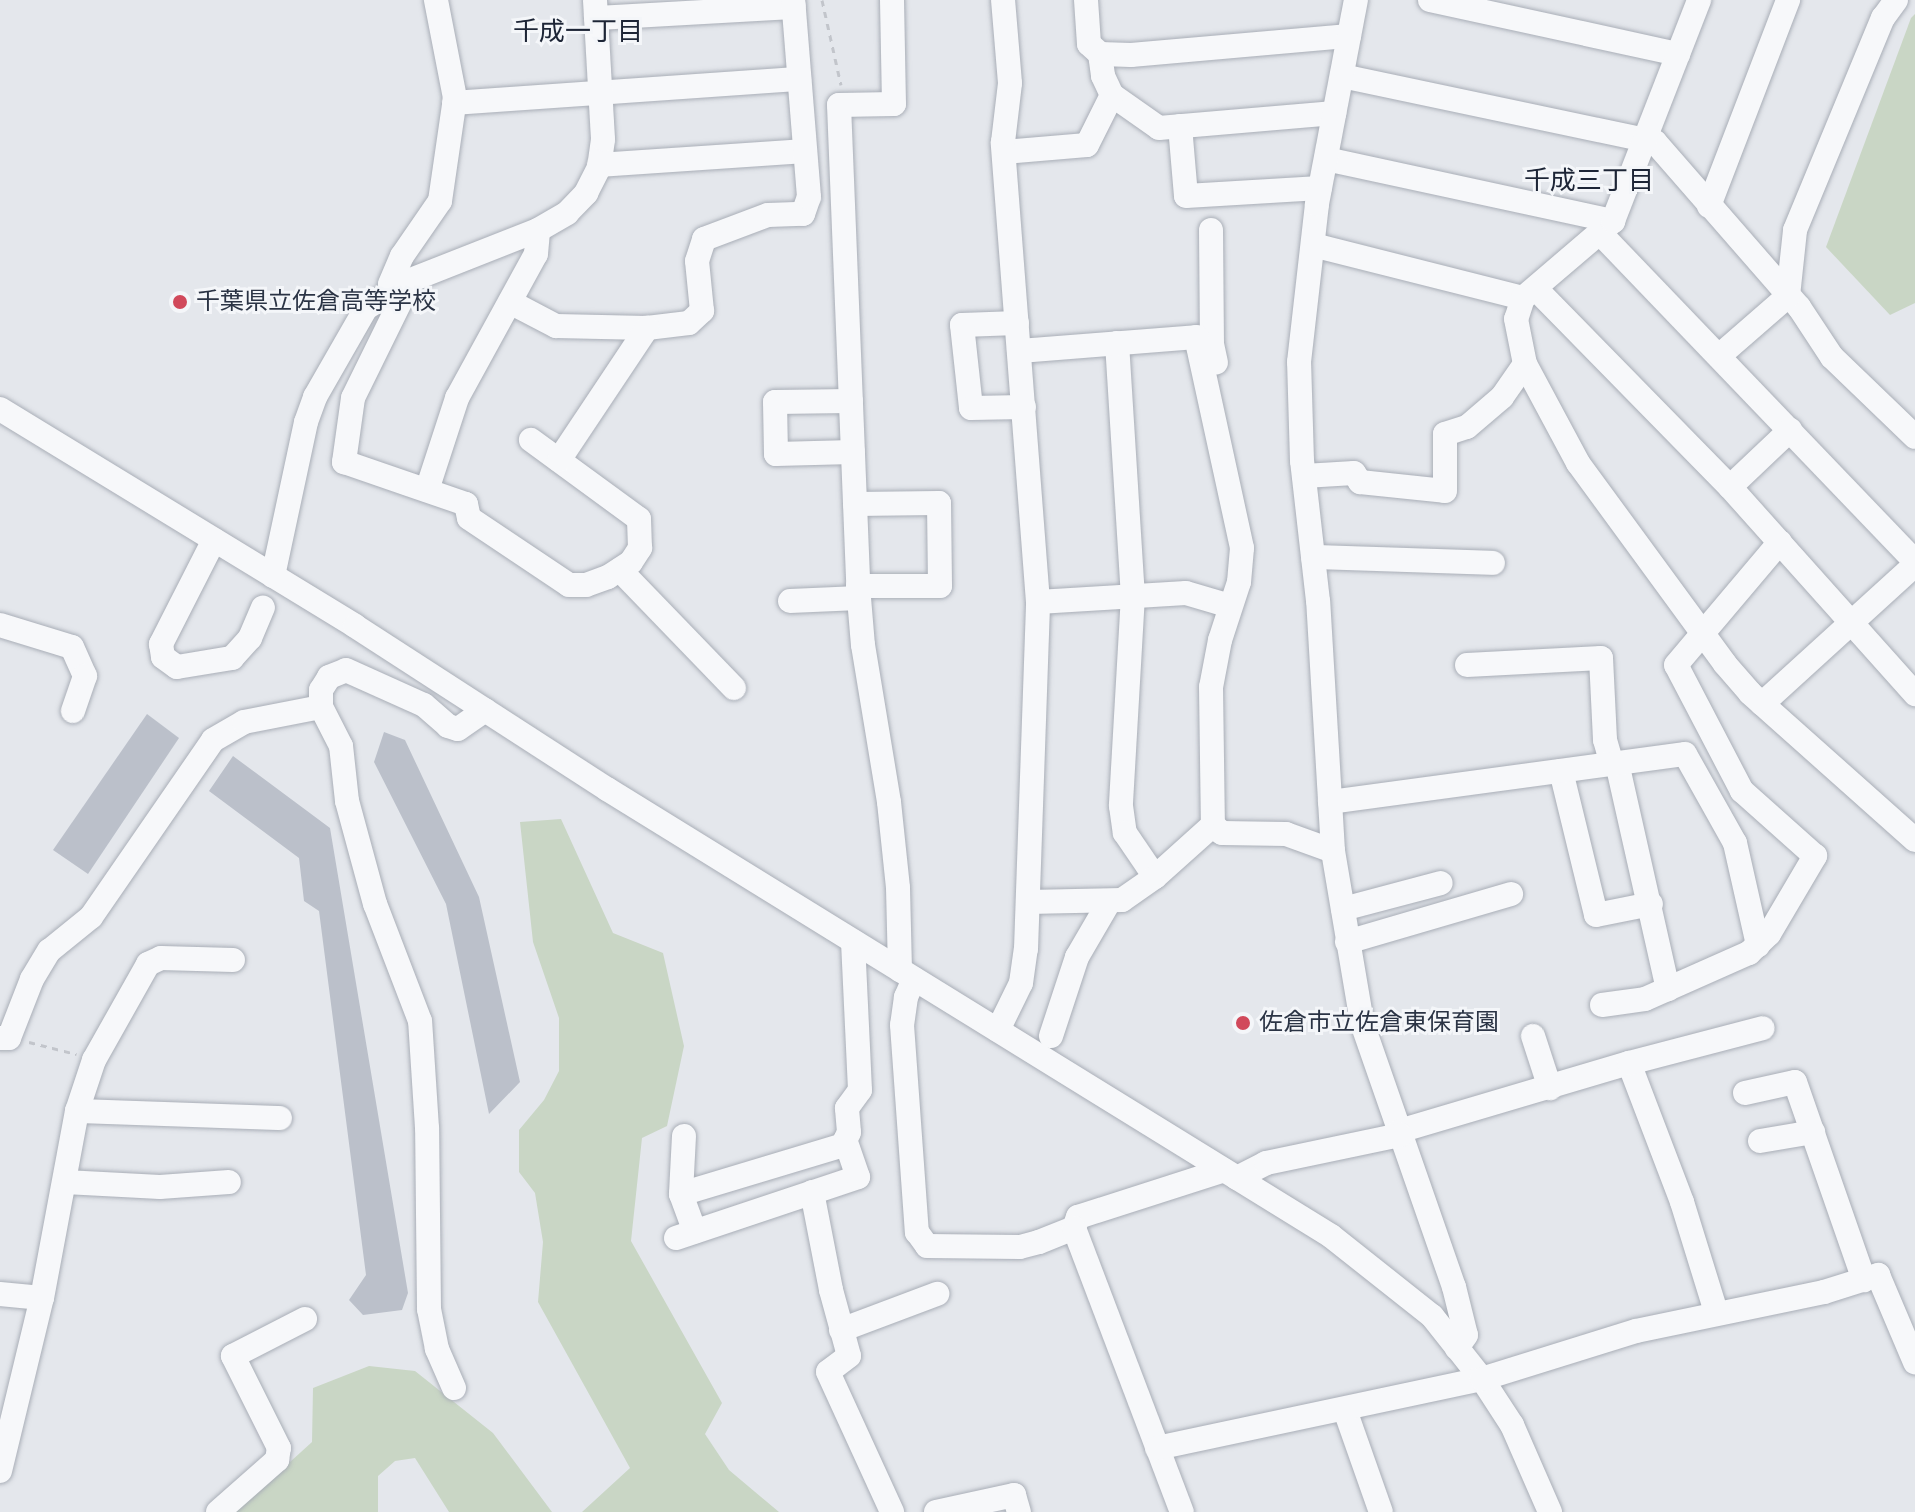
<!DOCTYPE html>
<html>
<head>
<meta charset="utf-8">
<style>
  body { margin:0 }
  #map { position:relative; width:1915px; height:1512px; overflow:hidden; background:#e4e7ec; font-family:"Varela Round","Noto Sans JP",sans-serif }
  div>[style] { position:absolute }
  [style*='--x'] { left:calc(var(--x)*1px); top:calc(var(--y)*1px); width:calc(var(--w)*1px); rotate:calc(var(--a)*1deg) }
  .green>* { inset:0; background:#c9d6c5 }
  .building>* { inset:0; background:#bbc0ca }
  .path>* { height:3px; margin-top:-1.5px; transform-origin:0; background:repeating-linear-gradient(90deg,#c2c5cb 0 6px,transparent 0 12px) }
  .roads { filter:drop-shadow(0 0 2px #a9aeb7) drop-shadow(0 0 2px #a9aeb7) }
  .minor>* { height:24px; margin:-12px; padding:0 12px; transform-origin:12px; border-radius:12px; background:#f7f8fa }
  .dots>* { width:22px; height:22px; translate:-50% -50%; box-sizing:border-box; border:4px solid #f4f6f9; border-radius:50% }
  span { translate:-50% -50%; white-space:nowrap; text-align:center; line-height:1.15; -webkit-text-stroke:6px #f4f6f9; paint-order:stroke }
  .poi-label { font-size:24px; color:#2b3445 }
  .left { translate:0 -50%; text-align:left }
  .neighbourhood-label { font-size:26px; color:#1d2536 }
</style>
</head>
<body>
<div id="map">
  <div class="green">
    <div style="clip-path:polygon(1915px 14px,1915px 303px,1890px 315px,1826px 247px,1911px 18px)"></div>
    <div style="clip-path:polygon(561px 819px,613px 933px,663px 953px,684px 1046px,667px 1126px,642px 1138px,631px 1241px,722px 1403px,705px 1434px,729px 1470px,779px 1512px,582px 1512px,630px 1468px,538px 1302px,543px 1242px,535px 1193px,519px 1172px,519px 1130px,544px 1100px,559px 1071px,559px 1018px,533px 942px,520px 822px)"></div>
    <div style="clip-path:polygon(369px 1366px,415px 1371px,493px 1433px,552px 1512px,449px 1512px,415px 1458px,395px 1461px,378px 1476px,378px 1512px,235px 1512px,312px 1442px,313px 1388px)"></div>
  </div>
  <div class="building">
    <div style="clip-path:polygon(147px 714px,179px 738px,88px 874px,53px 850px)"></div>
    <div style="clip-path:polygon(384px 732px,405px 740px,479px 897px,520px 1082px,489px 1114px,446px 904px,374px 762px)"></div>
    <div style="clip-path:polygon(233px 756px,330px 828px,408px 1293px,402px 1310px,363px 1315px,349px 1300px,366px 1275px,319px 911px,304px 901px,299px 858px,209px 791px)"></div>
  </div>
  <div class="path">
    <div style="--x:822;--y:0;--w:87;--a:77.4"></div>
    <div style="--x:29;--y:1042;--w:49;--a:14.3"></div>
  </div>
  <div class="roads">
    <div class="minor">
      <div style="--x:892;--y:0;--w:104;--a:88.9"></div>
      <div style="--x:894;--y:104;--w:55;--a:179"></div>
      <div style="--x:839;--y:105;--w:481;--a:87.7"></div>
      <div style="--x:858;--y:586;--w:59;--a:85.2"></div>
      <div style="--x:863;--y:645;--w:159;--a:80.6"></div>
      <div style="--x:889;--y:802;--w:86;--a:84"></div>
      <div style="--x:898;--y:888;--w:82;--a:88.6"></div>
      <div style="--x:1086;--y:0;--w:44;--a:86.1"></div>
      <div style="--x:1089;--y:44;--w:15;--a:42"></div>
      <div style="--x:1100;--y:54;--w:31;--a:2"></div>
      <div style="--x:1131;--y:55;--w:219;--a:-5"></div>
      <div style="--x:1430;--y:0;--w:254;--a:12.3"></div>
      <div style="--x:596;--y:18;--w:198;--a:-3.2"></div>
      <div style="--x:1100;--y:54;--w:22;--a:82"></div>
      <div style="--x:1103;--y:76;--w:21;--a:65"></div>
      <div style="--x:1112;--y:95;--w:57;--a:35.1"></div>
      <div style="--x:1159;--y:128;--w:176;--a:-4.9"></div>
      <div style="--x:1342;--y:76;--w:320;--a:11.9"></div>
      <div style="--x:1655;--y:142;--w:219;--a:48.9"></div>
      <div style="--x:1799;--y:307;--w:60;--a:56.6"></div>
      <div style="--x:1832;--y:357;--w:115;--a:43.9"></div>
      <div style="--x:454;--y:103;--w:346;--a:-4"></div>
      <div style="--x:1180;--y:126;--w:70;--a:85.1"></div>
      <div style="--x:1186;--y:196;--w:134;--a:-3.4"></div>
      <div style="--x:1004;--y:152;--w:83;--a:-4.8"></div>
      <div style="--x:1087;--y:145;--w:56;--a:-63.4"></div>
      <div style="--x:1326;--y:159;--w:294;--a:12.2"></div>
      <div style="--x:599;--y:165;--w:206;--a:-3.9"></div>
      <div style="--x:1709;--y:206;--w:221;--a:-69"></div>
      <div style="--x:1211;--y:230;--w:114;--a:89.5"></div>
      <div style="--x:1212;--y:344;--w:19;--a:78"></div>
      <div style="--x:1600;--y:233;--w:455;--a:46.2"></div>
      <div style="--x:1313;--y:245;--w:217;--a:14.2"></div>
      <div style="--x:1523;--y:298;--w:118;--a:-40.5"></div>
      <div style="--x:1613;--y:221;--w:237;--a:-68.7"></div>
      <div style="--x:411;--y:280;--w:131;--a:116.2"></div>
      <div style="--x:353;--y:398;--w:65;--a:98"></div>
      <div style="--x:344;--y:462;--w:129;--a:19"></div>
      <div style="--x:466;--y:504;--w:14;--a:78"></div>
      <div style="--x:469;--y:518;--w:120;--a:33.8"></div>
      <div style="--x:569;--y:585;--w:17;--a:0"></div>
      <div style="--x:586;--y:585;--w:23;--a:-20"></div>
      <div style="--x:608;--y:577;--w:27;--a:-33"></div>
      <div style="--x:631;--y:562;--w:17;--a:-57"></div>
      <div style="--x:640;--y:548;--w:29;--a:-92"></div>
      <div style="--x:639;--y:519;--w:134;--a:-143.8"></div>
      <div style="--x:395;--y:288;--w:6;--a:-141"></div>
      <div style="--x:390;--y:284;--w:30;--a:-67"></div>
      <div style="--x:402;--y:256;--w:67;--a:-55.4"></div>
      <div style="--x:440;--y:201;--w:104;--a:-81.7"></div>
      <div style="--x:455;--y:98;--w:100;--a:-101"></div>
      <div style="--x:1536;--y:289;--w:277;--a:45.6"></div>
      <div style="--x:1730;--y:487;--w:278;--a:48.2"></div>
      <div style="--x:1523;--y:298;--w:22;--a:108"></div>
      <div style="--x:1516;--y:319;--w:46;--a:78.7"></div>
      <div style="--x:1525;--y:364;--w:112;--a:61.8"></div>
      <div style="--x:1578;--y:463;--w:249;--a:53.8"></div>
      <div style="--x:1725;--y:664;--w:38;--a:49"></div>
      <div style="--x:1750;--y:693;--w:221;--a:41.7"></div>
      <div style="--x:510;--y:302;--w:52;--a:27.6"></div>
      <div style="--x:556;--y:326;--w:91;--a:1.3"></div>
      <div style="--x:647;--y:328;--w:42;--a:-6.8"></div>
      <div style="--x:689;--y:323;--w:18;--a:-43"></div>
      <div style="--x:702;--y:311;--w:50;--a:-95.7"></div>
      <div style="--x:697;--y:261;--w:23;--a:-72"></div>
      <div style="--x:704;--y:239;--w:68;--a:-20.6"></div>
      <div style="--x:768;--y:215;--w:35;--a:-2"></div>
      <div style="--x:803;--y:214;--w:18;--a:-71"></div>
      <div style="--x:809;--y:197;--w:198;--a:-94.6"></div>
      <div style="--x:1017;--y:323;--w:55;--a:177.9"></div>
      <div style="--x:962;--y:325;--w:83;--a:83.8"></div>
      <div style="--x:971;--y:408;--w:53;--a:-1.1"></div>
      <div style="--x:1117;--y:343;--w:253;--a:86.4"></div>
      <div style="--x:1133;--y:595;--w:211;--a:93.3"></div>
      <div style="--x:1121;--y:806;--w:27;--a:82"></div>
      <div style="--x:1125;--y:833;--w:53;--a:55.7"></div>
      <div style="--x:1019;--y:351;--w:178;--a:-4.5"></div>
      <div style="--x:1196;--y:337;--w:216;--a:77.7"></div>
      <div style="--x:1242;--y:548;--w:34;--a:95"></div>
      <div style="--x:1239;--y:582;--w:61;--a:108.1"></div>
      <div style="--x:1220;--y:640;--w:48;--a:100.8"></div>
      <div style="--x:1211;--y:687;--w:138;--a:89.2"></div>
      <div style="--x:1213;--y:825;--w:78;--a:138.1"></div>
      <div style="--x:1155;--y:877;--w:40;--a:145.1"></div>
      <div style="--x:1122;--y:900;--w:94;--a:178.8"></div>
      <div style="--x:1719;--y:356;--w:91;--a:-41"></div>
      <div style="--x:1788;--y:296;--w:66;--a:-83.9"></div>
      <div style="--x:1795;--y:230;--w:230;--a:-67.5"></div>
      <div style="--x:1883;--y:18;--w:22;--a:-54"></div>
      <div style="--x:851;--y:401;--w:76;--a:179.2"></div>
      <div style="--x:775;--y:402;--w:52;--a:88.9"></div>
      <div style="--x:776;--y:454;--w:77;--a:-1.5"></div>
      <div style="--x:0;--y:409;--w:416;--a:31.4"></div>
      <div style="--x:355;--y:626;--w:300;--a:32.9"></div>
      <div style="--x:607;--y:789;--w:851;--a:31.69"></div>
      <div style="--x:1331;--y:1236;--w:129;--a:38.4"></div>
      <div style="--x:1432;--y:1316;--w:80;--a:51.6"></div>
      <div style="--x:1482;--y:1379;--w:55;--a:56.9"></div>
      <div style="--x:1512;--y:1425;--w:95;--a:66.4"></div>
      <div style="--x:559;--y:460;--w:159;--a:-56.3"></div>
      <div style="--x:1304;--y:476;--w:50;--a:-3.4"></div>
      <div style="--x:1354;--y:473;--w:11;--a:56"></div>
      <div style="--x:1360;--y:482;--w:85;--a:6"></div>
      <div style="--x:1445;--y:491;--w:57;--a:-90"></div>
      <div style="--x:1445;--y:434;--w:23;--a:-18"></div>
      <div style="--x:1467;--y:427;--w:46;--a:-40.6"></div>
      <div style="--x:1502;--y:397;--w:40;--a:-55.1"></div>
      <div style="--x:1730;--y:487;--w:83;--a:-43.5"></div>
      <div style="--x:427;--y:490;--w:97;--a:-71.9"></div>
      <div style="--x:457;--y:398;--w:164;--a:-61.3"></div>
      <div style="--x:536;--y:254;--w:24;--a:-85"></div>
      <div style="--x:855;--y:504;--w:84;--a:-0.7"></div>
      <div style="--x:939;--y:503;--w:83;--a:89.3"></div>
      <div style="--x:940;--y:586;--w:82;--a:180"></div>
      <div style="--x:214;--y:540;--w:117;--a:117"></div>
      <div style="--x:161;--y:644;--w:13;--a:81"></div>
      <div style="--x:163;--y:657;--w:17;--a:36"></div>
      <div style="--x:177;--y:667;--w:56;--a:-9.3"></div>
      <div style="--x:232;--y:658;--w:27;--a:-48"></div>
      <div style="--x:250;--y:638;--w:33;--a:-67"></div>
      <div style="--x:1313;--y:557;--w:180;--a:1.9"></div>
      <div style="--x:620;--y:570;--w:164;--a:46"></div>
      <div style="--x:273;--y:576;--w:157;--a:-77.9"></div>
      <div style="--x:306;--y:422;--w:27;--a:-70"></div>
      <div style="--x:315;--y:397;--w:103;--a:-60.2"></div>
      <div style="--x:366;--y:308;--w:53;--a:-31.9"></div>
      <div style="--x:411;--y:280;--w:136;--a:-21.5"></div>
      <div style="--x:538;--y:230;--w:34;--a:-30"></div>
      <div style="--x:567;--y:213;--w:28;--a:-46"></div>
      <div style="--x:586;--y:193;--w:28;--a:-63"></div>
      <div style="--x:599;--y:168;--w:29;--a:-82"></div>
      <div style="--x:603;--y:139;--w:139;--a:-93.3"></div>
      <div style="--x:790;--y:601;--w:69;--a:-2.5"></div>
      <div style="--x:1038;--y:602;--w:148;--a:-3.5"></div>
      <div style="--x:1186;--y:593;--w:46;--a:16.5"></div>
      <div style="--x:0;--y:625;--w:75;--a:17"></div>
      <div style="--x:72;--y:647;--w:32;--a:66"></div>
      <div style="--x:85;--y:676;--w:37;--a:109"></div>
      <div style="--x:1467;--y:665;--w:134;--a:-3"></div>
      <div style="--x:1601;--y:658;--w:82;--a:87.2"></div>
      <div style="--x:1605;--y:740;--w:25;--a:74"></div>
      <div style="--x:1762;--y:704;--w:207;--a:-42.3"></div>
      <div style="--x:1617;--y:763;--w:232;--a:77.3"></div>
      <div style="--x:1561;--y:771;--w:148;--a:76.3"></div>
      <div style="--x:1596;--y:915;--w:56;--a:-11.3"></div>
      <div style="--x:1330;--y:802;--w:358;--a:-7.7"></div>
      <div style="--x:1685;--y:754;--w:102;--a:60.7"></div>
      <div style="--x:1735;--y:843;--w:105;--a:77.3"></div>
      <div style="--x:1213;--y:825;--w:12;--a:42"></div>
      <div style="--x:1222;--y:833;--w:64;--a:0.9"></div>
      <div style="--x:1286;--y:834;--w:50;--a:19.9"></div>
      <div style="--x:1333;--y:851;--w:174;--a:80.4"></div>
      <div style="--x:1362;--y:1023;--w:280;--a:70.8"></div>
      <div style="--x:1454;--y:1287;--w:49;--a:76"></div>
      <div style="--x:1466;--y:1335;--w:16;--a:125"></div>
      <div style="--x:1333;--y:851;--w:250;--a:-93.4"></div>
      <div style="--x:1318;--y:601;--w:141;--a:-96.5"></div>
      <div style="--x:1302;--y:461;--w:99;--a:-91.7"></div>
      <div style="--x:1299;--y:362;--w:159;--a:-83.5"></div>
      <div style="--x:1317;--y:204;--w:208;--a:-79.2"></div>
      <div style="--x:1343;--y:909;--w:101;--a:-14.9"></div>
      <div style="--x:1347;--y:942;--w:171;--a:-16.3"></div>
      <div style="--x:914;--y:979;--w:20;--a:114"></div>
      <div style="--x:906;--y:997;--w:28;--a:98"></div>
      <div style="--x:902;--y:1025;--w:208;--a:85.9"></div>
      <div style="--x:917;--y:1232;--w:17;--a:54"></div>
      <div style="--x:927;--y:1246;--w:93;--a:0.6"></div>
      <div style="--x:1020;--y:1247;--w:20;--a:-15"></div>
      <div style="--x:1039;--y:1242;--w:38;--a:-22"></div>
      <div style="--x:1074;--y:1228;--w:12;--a:-70"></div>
      <div style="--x:1078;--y:1217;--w:153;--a:-17.8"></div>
      <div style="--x:1602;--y:1005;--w:43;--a:-7.9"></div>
      <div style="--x:1645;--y:999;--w:114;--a:-23.9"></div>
      <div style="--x:1749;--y:953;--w:28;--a:-44"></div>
      <div style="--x:1769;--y:934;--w:91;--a:-59.5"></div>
      <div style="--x:1815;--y:856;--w:98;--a:-138.3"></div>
      <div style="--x:1742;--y:791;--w:142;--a:-117.6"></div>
      <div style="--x:1676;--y:665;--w:161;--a:-49.8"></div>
      <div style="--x:998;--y:1030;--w:52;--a:-63.9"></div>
      <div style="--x:1021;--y:983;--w:34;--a:-82"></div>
      <div style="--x:1026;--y:949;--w:347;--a:-88"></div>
      <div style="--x:1038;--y:602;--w:461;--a:-94.4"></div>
      <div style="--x:1003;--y:142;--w:59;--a:-83.2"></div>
      <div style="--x:1010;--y:83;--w:83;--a:-94.8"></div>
      <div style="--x:1051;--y:1036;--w:83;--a:-71.8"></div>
      <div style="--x:1077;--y:957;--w:64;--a:-59.8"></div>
      <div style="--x:1533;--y:1036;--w:55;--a:71.9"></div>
      <div style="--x:0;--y:1038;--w:9;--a:0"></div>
      <div style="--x:9;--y:1038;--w:63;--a:-68.7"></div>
      <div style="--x:32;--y:979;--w:33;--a:-59"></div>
      <div style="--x:49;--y:951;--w:54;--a:-39"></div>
      <div style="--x:91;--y:917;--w:215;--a:-55.4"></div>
      <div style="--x:213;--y:740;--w:36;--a:-30"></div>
      <div style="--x:244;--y:722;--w:78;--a:-11"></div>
      <div style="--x:1629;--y:1063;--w:149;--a:69.1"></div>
      <div style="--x:1682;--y:1202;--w:115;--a:72.8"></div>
      <div style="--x:1745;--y:1093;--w:51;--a:-12.4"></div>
      <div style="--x:1795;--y:1082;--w:210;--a:70.8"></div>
      <div style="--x:77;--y:1111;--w:203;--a:2"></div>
      <div style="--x:1399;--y:1131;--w:240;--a:-16.5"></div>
      <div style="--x:1629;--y:1063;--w:138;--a:-14.6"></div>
      <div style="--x:684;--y:1136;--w:58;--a:93"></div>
      <div style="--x:681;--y:1194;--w:40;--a:69.8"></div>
      <div style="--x:1760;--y:1141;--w:54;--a:-9.6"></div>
      <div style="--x:1237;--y:1178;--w:33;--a:-27"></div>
      <div style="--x:1266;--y:1163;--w:137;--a:-11.8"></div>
      <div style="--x:65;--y:1182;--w:95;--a:3"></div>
      <div style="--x:160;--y:1187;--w:69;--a:-4.1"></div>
      <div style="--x:812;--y:1192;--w:100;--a:79"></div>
      <div style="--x:831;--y:1290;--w:68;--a:74.7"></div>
      <div style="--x:849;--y:1356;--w:26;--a:143"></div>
      <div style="--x:828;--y:1372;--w:154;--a:65.4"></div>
      <div style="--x:681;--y:1194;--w:169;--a:-16.8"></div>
      <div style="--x:843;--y:1145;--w:14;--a:-65"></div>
      <div style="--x:849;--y:1132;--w:24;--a:-95"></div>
      <div style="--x:847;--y:1108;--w:22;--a:-54"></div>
      <div style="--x:860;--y:1090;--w:149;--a:-92.7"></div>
      <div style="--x:1074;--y:1228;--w:304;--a:69.2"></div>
      <div style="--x:676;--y:1238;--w:192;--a:-18.5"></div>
      <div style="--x:858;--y:1177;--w:39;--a:-109"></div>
      <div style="--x:0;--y:1294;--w:42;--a:5.4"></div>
      <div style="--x:42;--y:1298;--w:190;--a:-79.4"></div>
      <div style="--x:77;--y:1111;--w:54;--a:-71.6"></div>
      <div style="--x:94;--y:1060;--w:110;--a:-60.6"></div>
      <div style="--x:148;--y:964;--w:14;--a:-25"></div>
      <div style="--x:161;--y:958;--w:72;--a:1.6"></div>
      <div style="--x:841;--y:1330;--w:103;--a:-20.6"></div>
      <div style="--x:454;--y:1388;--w:43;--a:-113.6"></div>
      <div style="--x:437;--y:1349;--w:41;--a:-101.3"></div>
      <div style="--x:429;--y:1309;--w:181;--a:-90.6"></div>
      <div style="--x:427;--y:1128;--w:107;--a:-93.7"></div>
      <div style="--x:420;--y:1021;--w:125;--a:-111"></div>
      <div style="--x:375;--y:904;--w:107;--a:-105.2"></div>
      <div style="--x:347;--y:801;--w:55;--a:-96.2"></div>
      <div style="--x:341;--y:746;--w:44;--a:-117.1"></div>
      <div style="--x:321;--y:707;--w:17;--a:-90"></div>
      <div style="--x:321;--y:690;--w:15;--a:-58"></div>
      <div style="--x:329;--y:677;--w:18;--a:-22"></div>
      <div style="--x:346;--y:670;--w:85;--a:24.2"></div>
      <div style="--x:424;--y:705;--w:32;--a:41"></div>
      <div style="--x:448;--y:726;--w:10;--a:17"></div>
      <div style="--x:458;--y:729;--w:33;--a:-35"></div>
      <div style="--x:1345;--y:1410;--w:108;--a:70.6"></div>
      <div style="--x:1157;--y:1448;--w:332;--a:-12"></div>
      <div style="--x:1482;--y:1379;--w:161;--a:-17.3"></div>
      <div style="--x:1636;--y:1331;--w:192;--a:-11.7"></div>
      <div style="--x:1824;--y:1292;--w:57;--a:-17.5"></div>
      <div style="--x:1878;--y:1275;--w:95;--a:67"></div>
      <div style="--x:0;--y:1471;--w:178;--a:-76.4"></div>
      <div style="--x:218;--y:1512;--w:79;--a:-41.4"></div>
      <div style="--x:277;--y:1460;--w:12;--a:-81"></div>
      <div style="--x:279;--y:1448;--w:103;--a:-116.6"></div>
      <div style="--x:233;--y:1356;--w:81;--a:-27.2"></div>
      <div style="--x:936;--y:1512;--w:80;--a:-12.3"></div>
      <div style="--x:1014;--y:1495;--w:18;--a:74"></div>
    </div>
  </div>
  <div class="dots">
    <div style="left:180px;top:302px;background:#d1495b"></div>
    <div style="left:1243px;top:1023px;background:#d1495b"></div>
  </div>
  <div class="poi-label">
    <span class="left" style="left:196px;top:302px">千葉県立佐倉高等学校</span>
    <span class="left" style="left:1259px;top:1023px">佐倉市立佐倉東保育園</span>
  </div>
  <div class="neighbourhood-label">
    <span style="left:578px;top:32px">千成一丁目</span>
    <span style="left:1589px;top:181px">千成三丁目</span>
  </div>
</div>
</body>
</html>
